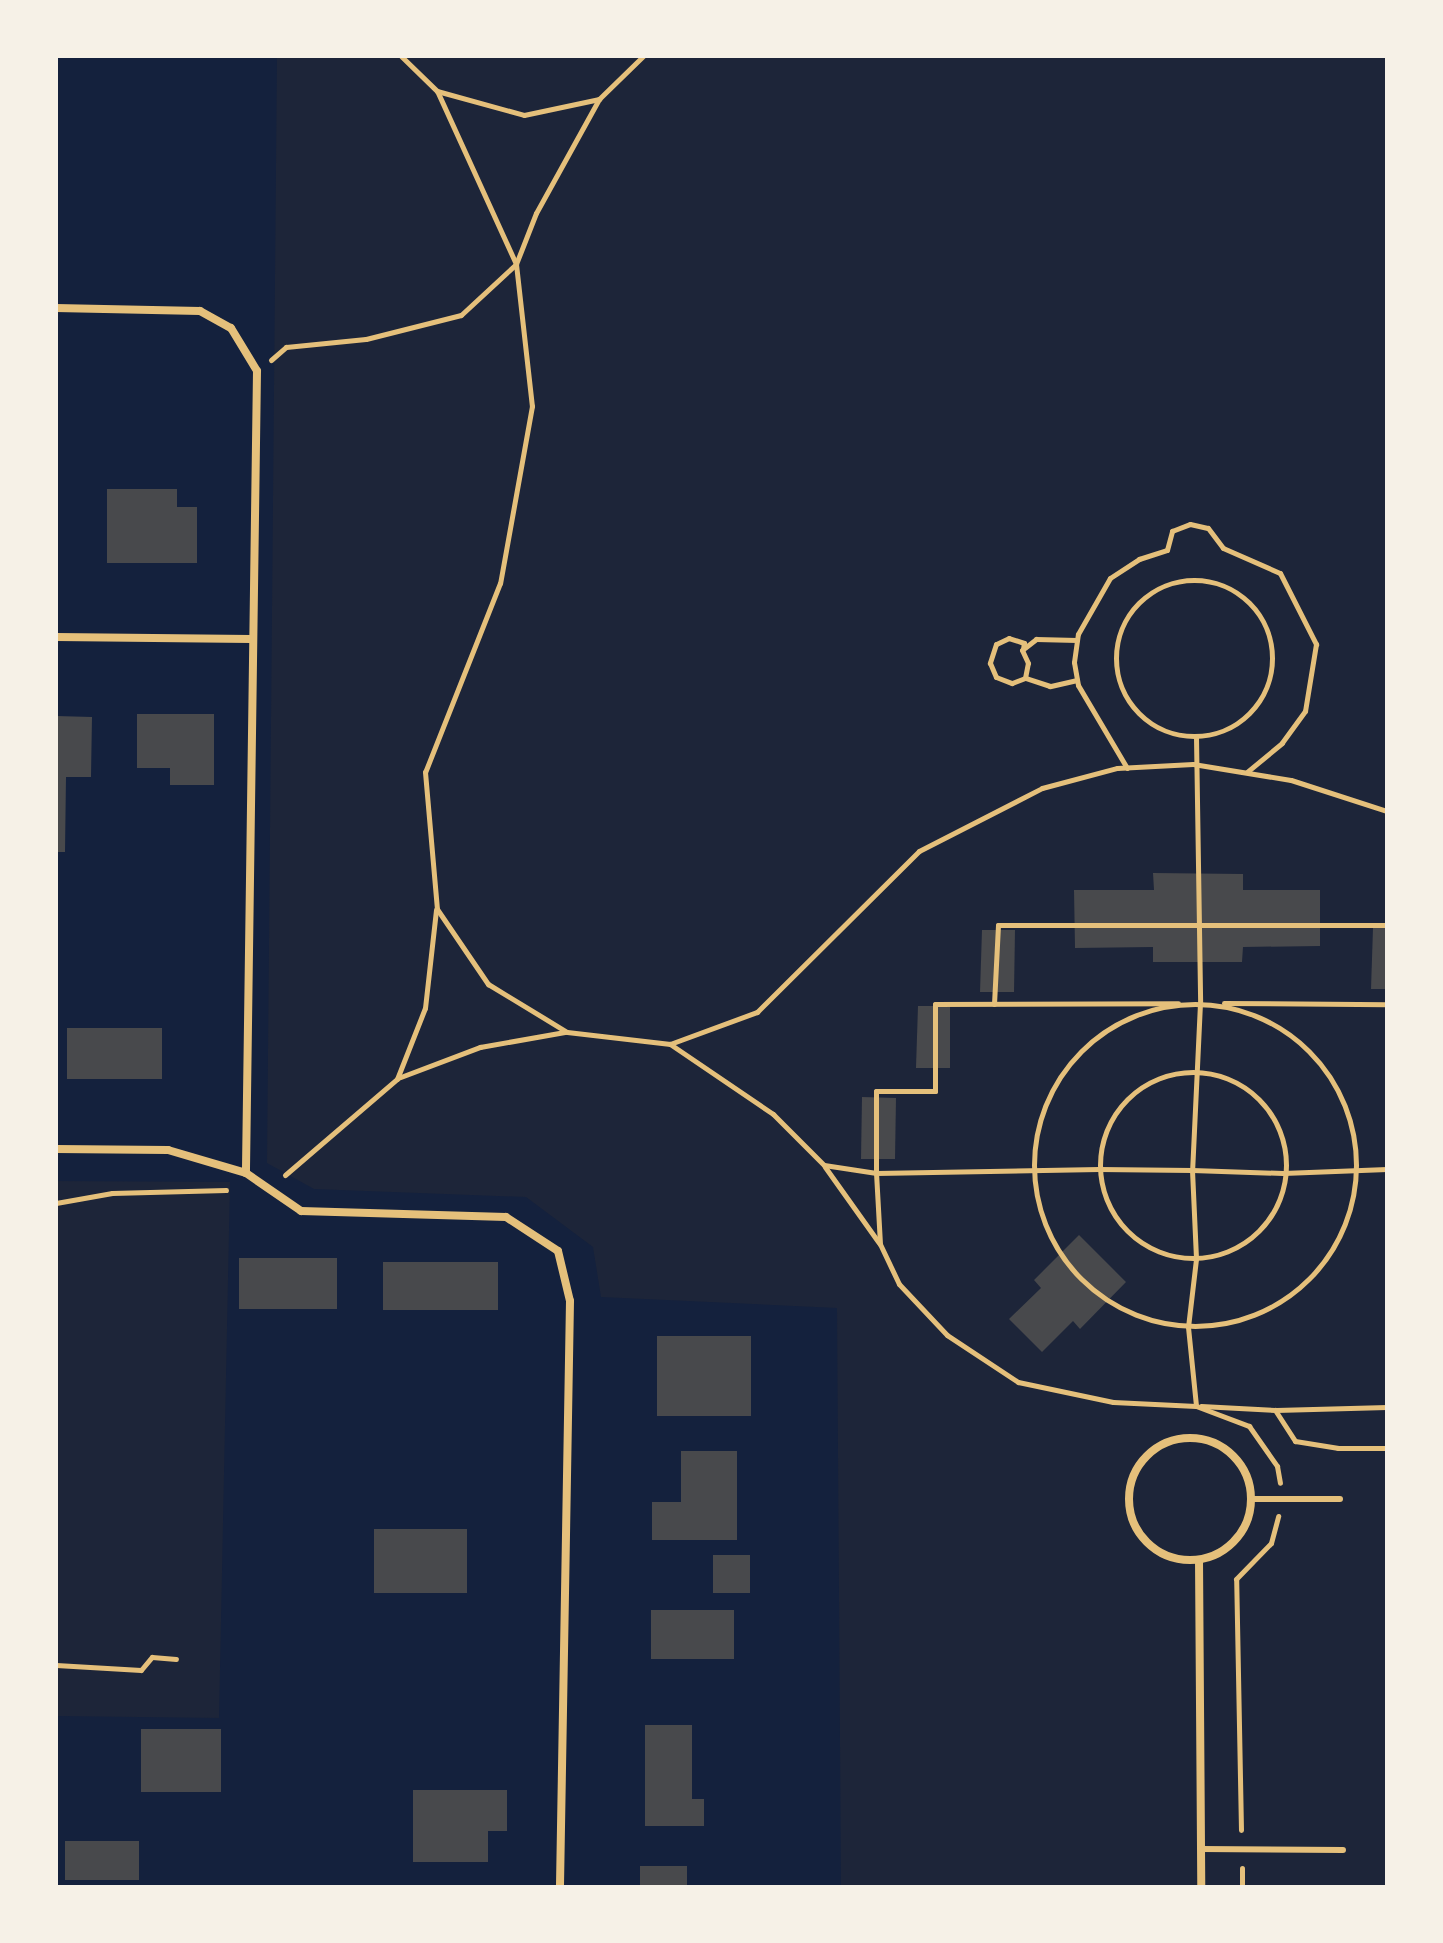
<!DOCTYPE html>
<html>
<head>
<meta charset="utf-8">
<style>
  body { margin:0 }
  #map { position:relative; width:1443px; height:1943px; overflow:hidden; background:#14213d; font-family:"Playfair Display",serif }
  div>[style] { position:absolute }
  [style*='--x'] { left:calc(var(--x)*1px); top:calc(var(--y)*1px); width:calc(var(--w)*1px); rotate:calc(var(--a)*1deg) }
  .green>* { inset:0; background:#1d2539 }
  .building>* { inset:0; background:#48494c }
  .path>* { height:5px; margin:-2.5px; padding:0 2.5px; transform-origin:2.5px; border-radius:2.5px; background:#e5c07b }
  .path>.ring { margin:-2.5px; padding:0; box-sizing:content-box; background:none; border:5px solid #e5c07b; border-radius:50% }
  .service>* { height:6px; margin:-3px; padding:0 3px; transform-origin:3px; border-radius:3px; background:#e5c07b }
  .minor>* { height:8px; margin:-4px; padding:0 4px; transform-origin:4px; border-radius:4px; background:#e5c07b }
  .minor>.ring { margin:-4px; padding:0; box-sizing:content-box; background:none; border:8px solid #e5c07b; border-radius:50% }
  span { translate:-50% -50%; white-space:nowrap; text-align:center; line-height:1.15; -webkit-text-stroke:8px #f6f1e7; paint-order:stroke }
  .frame { position:absolute; inset:0; border:58px solid #f6f1e7; pointer-events:none }
</style>
</head>
<body>
<div id="map">
  <div class="green">
    <div style="clip-path:polygon(277px 56px,1387px 56px,1387px 1887px,841px 1887px,837px 1308px,601px 1297px,593px 1247px,526px 1197px,314px 1189px,267px 1163px)"></div>
    <div style="clip-path:polygon(56px 1181px,230px 1182px,219px 1718px,56px 1716px)"></div>
  </div>
  <div class="building">
    <div style="clip-path:polygon(107px 489px,177px 489px,177px 507px,197px 507px,197px 563px,107px 563px)"></div>
    <div style="clip-path:polygon(137px 714px,214px 714px,214px 785px,170px 785px,170px 768px,137px 768px)"></div>
    <div style="clip-path:polygon(56px 716px,92px 717px,91px 777px,66px 777px,65px 852px,56px 852px)"></div>
    <div style="clip-path:polygon(1153px 873px,1243px 874px,1243px 890px,1320px 890px,1320px 946px,1243px 947px,1242px 962px,1153px 962px,1153px 947px,1075px 948px,1074px 890px,1154px 890px)"></div>
    <div style="clip-path:polygon(1373px 928px,1387px 928px,1387px 989px,1371px 989px)"></div>
    <div style="clip-path:polygon(982px 930px,1015px 930px,1014px 992px,980px 992px)"></div>
    <div style="clip-path:polygon(918px 1006px,950px 1006px,950px 1068px,916px 1068px)"></div>
    <div style="clip-path:polygon(67px 1028px,162px 1028px,162px 1079px,67px 1079px)"></div>
    <div style="clip-path:polygon(862px 1097px,896px 1098px,895px 1159px,861px 1159px)"></div>
    <div style="clip-path:polygon(1079px 1235px,1126px 1282px,1080px 1329px,1073px 1321px,1042px 1352px,1009px 1319px,1041px 1288px,1034px 1280px)"></div>
    <div style="clip-path:polygon(239px 1258px,337px 1258px,337px 1309px,239px 1309px)"></div>
    <div style="clip-path:polygon(383px 1262px,498px 1262px,498px 1310px,383px 1310px)"></div>
    <div style="clip-path:polygon(657px 1336px,751px 1336px,751px 1416px,657px 1416px)"></div>
    <div style="clip-path:polygon(681px 1451px,737px 1451px,737px 1540px,652px 1540px,652px 1502px,681px 1502px)"></div>
    <div style="clip-path:polygon(374px 1529px,467px 1529px,467px 1593px,374px 1593px)"></div>
    <div style="clip-path:polygon(713px 1555px,750px 1555px,750px 1593px,713px 1593px)"></div>
    <div style="clip-path:polygon(651px 1610px,734px 1610px,734px 1659px,651px 1659px)"></div>
    <div style="clip-path:polygon(645px 1725px,692px 1725px,692px 1799px,704px 1799px,704px 1826px,645px 1826px)"></div>
    <div style="clip-path:polygon(141px 1729px,221px 1729px,221px 1792px,141px 1792px)"></div>
    <div style="clip-path:polygon(413px 1790px,507px 1790px,507px 1831px,488px 1831px,488px 1862px,413px 1862px)"></div>
    <div style="clip-path:polygon(65px 1841px,139px 1841px,139px 1880px,65px 1880px)"></div>
    <div style="clip-path:polygon(640px 1866px,687px 1866px,687px 1887px,640px 1887px)"></div>
  </div>
  <div class="path">
    <div style="--x:401;--y:56;--w:50;--a:44.2"></div>
    <div style="--x:437;--y:91;--w:90;--a:15.4"></div>
    <div style="--x:524;--y:115;--w:77;--a:-12"></div>
    <div style="--x:599;--y:99;--w:62;--a:-44.3"></div>
    <div style="--x:599;--y:99;--w:130;--a:118.9"></div>
    <div style="--x:536;--y:213;--w:55;--a:111.4"></div>
    <div style="--x:516;--y:264;--w:143;--a:83.6"></div>
    <div style="--x:532;--y:406;--w:180;--a:100.2"></div>
    <div style="--x:500;--y:583;--w:203;--a:111.6"></div>
    <div style="--x:425;--y:772;--w:138;--a:85"></div>
    <div style="--x:437;--y:909;--w:91;--a:55.8"></div>
    <div style="--x:488;--y:984;--w:92;--a:31.3"></div>
    <div style="--x:567;--y:1032;--w:104;--a:6.6"></div>
    <div style="--x:670;--y:1044;--w:93;--a:-20.2"></div>
    <div style="--x:757;--y:1012;--w:228;--a:-44.8"></div>
    <div style="--x:919;--y:851;--w:138;--a:-27.1"></div>
    <div style="--x:1042;--y:788;--w:78;--a:-14.9"></div>
    <div style="--x:1117;--y:768;--w:76;--a:-3"></div>
    <div style="--x:1193;--y:764;--w:99;--a:9.3"></div>
    <div style="--x:1291;--y:780;--w:101;--a:17.9"></div>
    <div style="--x:271;--y:360;--w:20;--a:-41"></div>
    <div style="--x:286;--y:347;--w:80;--a:-5.7"></div>
    <div style="--x:366;--y:339;--w:98;--a:-14.2"></div>
    <div style="--x:461;--y:315;--w:75;--a:-42.8"></div>
    <div style="--x:516;--y:264;--w:190;--a:-114.5"></div>
    <div class="ring" style="left:1116px;top:580px;width:151px;height:151px"></div>
    <div style="--x:1023;--y:649;--w:6;--a:-81"></div>
    <div style="--x:1024;--y:643;--w:16;--a:-162"></div>
    <div style="--x:1009;--y:638;--w:14;--a:155"></div>
    <div style="--x:996;--y:644;--w:20;--a:108"></div>
    <div style="--x:990;--y:663;--w:15;--a:67"></div>
    <div style="--x:996;--y:677;--w:17;--a:21"></div>
    <div style="--x:1012;--y:683;--w:14;--a:-21"></div>
    <div style="--x:1077;--y:680;--w:28;--a:167"></div>
    <div style="--x:1050;--y:686;--w:26;--a:-162"></div>
    <div style="--x:1025;--y:678;--w:15;--a:-79"></div>
    <div style="--x:1028;--y:663;--w:14;--a:-115"></div>
    <div style="--x:1022;--y:650;--w:18;--a:-38"></div>
    <div style="--x:1036;--y:639;--w:41;--a:1.4"></div>
    <div style="--x:1196;--y:737;--w:266;--a:89.1"></div>
    <div style="--x:1200;--y:1003;--w:167;--a:92.7"></div>
    <div style="--x:1192;--y:1170;--w:89;--a:87.4"></div>
    <div style="--x:1196;--y:1259;--w:68;--a:96.7"></div>
    <div style="--x:1188;--y:1327;--w:79;--a:84.2"></div>
    <div style="--x:1196;--y:1406;--w:83;--a:-177.2"></div>
    <div style="--x:1113;--y:1402;--w:97;--a:-168.1"></div>
    <div style="--x:1018;--y:1382;--w:85;--a:-146.5"></div>
    <div style="--x:947;--y:1335;--w:70;--a:-133.3"></div>
    <div style="--x:899;--y:1284;--w:44;--a:-115.4"></div>
    <div style="--x:880;--y:1244;--w:71;--a:-93.2"></div>
    <div style="--x:876;--y:1173;--w:223;--a:-1"></div>
    <div style="--x:1099;--y:1169;--w:93;--a:0.6"></div>
    <div style="--x:1192;--y:1170;--w:91;--a:1.9"></div>
    <div style="--x:1283;--y:1173;--w:104;--a:-2.2"></div>
    <div style="--x:1127;--y:768;--w:96;--a:-120.6"></div>
    <div style="--x:1078;--y:685;--w:23;--a:-100"></div>
    <div style="--x:1074;--y:662;--w:28;--a:-82"></div>
    <div style="--x:1078;--y:634;--w:64;--a:-60.3"></div>
    <div style="--x:1110;--y:578;--w:35;--a:-33"></div>
    <div style="--x:1139;--y:559;--w:29;--a:-18"></div>
    <div style="--x:1167;--y:550;--w:20;--a:-75"></div>
    <div style="--x:1172;--y:531;--w:19;--a:-21"></div>
    <div style="--x:1190;--y:524;--w:18;--a:13"></div>
    <div style="--x:1208;--y:528;--w:25;--a:53"></div>
    <div style="--x:1223;--y:548;--w:62;--a:23.7"></div>
    <div style="--x:1280;--y:573;--w:80;--a:63.1"></div>
    <div style="--x:1316;--y:644;--w:68;--a:99.3"></div>
    <div style="--x:1305;--y:711;--w:39;--a:126"></div>
    <div style="--x:1282;--y:743;--w:45;--a:140.4"></div>
    <div style="--x:1224;--y:1003;--w:163;--a:0.4"></div>
    <div class="ring" style="left:1034px;top:1004px;width:317px;height:317px"></div>
    <div style="--x:994;--y:1004;--w:79;--a:-87.1"></div>
    <div style="--x:998;--y:925;--w:389;--a:0"></div>
    <div style="--x:670;--y:1044;--w:125;--a:34.2"></div>
    <div style="--x:773;--y:1114;--w:72;--a:45"></div>
    <div style="--x:824;--y:1165;--w:53;--a:8.7"></div>
    <div style="--x:876;--y:1173;--w:82;--a:-90"></div>
    <div style="--x:876;--y:1091;--w:59;--a:0"></div>
    <div style="--x:935;--y:1091;--w:87;--a:-90"></div>
    <div style="--x:935;--y:1004;--w:243;--a:-0.2"></div>
    <div class="ring" style="left:1100px;top:1072px;width:181px;height:181px"></div>
    <div style="--x:398;--y:1078;--w:88;--a:-20.7"></div>
    <div style="--x:480;--y:1047;--w:86;--a:-10"></div>
    <div style="--x:825;--y:1167;--w:93;--a:54.6"></div>
    <div style="--x:285;--y:1175;--w:148;--a:-40.6"></div>
    <div style="--x:397;--y:1079;--w:76;--a:-68.5"></div>
    <div style="--x:425;--y:1008;--w:99;--a:-83.6"></div>
    <div style="--x:56;--y:1203;--w:57;--a:-10.1"></div>
    <div style="--x:112;--y:1193;--w:114;--a:-1.5"></div>
    <div style="--x:1196;--y:1406;--w:57;--a:20.7"></div>
    <div style="--x:1249;--y:1426;--w:49;--a:55"></div>
    <div style="--x:1277;--y:1466;--w:17;--a:80"></div>
    <div style="--x:1201;--y:1406;--w:74;--a:3.1"></div>
    <div style="--x:1275;--y:1410;--w:37;--a:57"></div>
    <div style="--x:1295;--y:1441;--w:44;--a:9.2"></div>
    <div style="--x:1338;--y:1448;--w:49;--a:0"></div>
    <div style="--x:1276;--y:1410;--w:111;--a:-1.5"></div>
    <div style="--x:56;--y:1665;--w:85;--a:3.4"></div>
    <div style="--x:141;--y:1670;--w:17;--a:-50"></div>
    <div style="--x:152;--y:1657;--w:24;--a:5"></div>
    <div style="--x:1241;--y:1830;--w:251;--a:-91.1"></div>
    <div style="--x:1236;--y:1579;--w:50;--a:-45.8"></div>
    <div style="--x:1271;--y:1543;--w:28;--a:-75"></div>
    <div style="--x:1242;--y:1868;--w:19;--a:90"></div>
  </div>
  <div class="service">
    <div style="--x:1251;--y:1499;--w:89;--a:0"></div>
    <div style="--x:1201;--y:1849;--w:142;--a:0.4"></div>
  </div>
  <div class="minor">
    <div style="--x:56;--y:308;--w:144;--a:1.2"></div>
    <div style="--x:200;--y:311;--w:35;--a:29"></div>
    <div style="--x:231;--y:328;--w:50;--a:58.8"></div>
    <div style="--x:257;--y:371;--w:802;--a:90.79"></div>
    <div style="--x:246;--y:1173;--w:67;--a:34.6"></div>
    <div style="--x:301;--y:1211;--w:205;--a:1.7"></div>
    <div style="--x:506;--y:1217;--w:62;--a:33.2"></div>
    <div style="--x:558;--y:1251;--w:51;--a:76.5"></div>
    <div style="--x:570;--y:1301;--w:586;--a:90.98"></div>
    <div style="--x:56;--y:637;--w:195;--a:0.6"></div>
    <div style="--x:56;--y:1149;--w:112;--a:0.5"></div>
    <div style="--x:168;--y:1150;--w:81;--a:16.4"></div>
    <div class="ring" style="left:1129px;top:1438px;width:114px;height:114px"></div>
    <div style="--x:1199;--y:1560;--w:327;--a:89.6"></div>
  </div>
  <div class="frame"></div>
</div>
</body>
</html>
